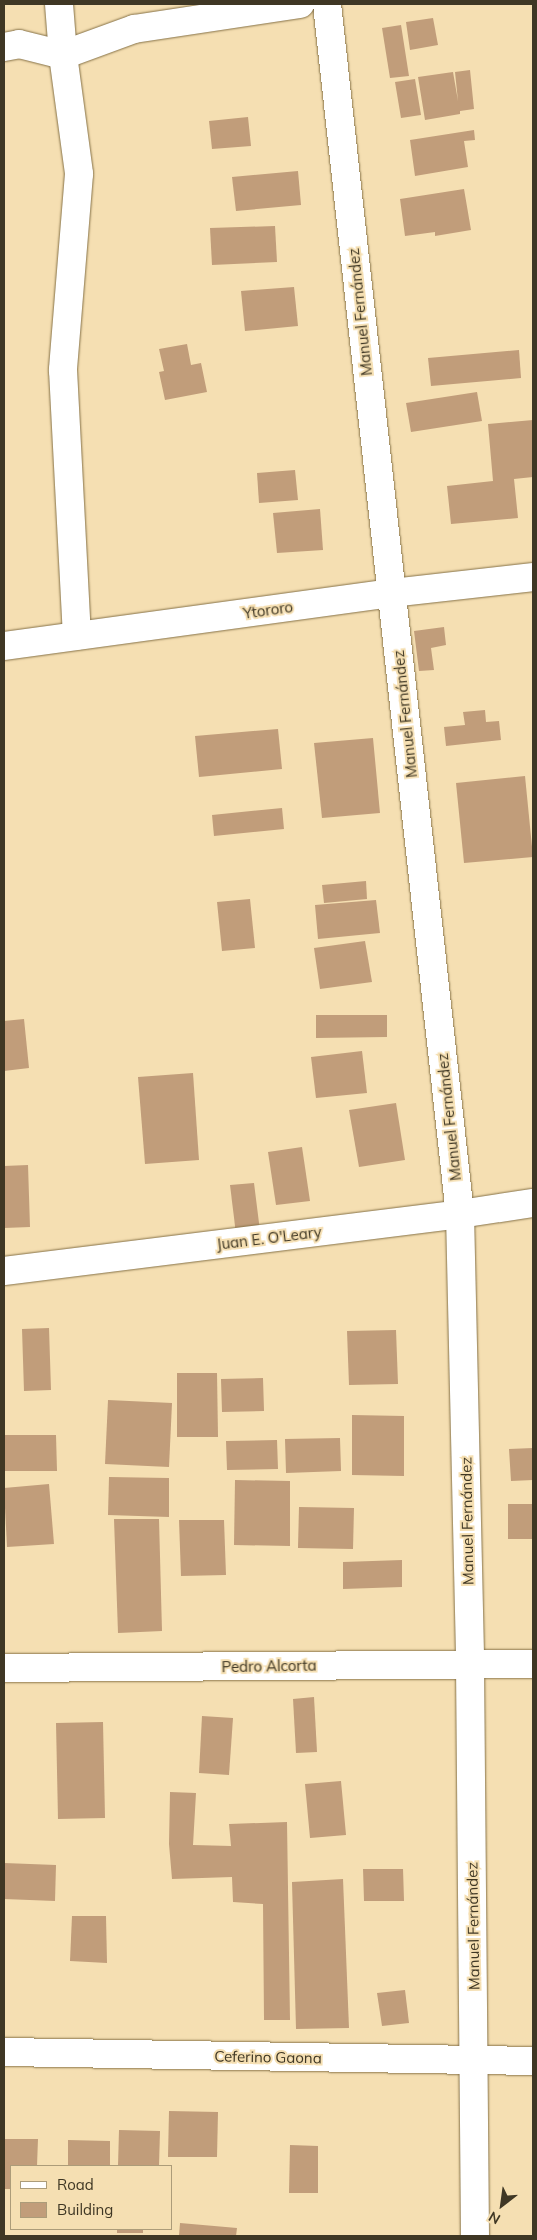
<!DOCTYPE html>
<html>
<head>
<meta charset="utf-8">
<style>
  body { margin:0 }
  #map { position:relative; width:537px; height:2240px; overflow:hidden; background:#f5dfb2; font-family:Mulish,sans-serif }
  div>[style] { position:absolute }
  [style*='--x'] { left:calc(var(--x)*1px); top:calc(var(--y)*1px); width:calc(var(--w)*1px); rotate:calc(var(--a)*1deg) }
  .building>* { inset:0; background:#c19d7a }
  .roads { filter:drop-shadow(0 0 1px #867248) drop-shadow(0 0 1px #867248) }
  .minor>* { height:28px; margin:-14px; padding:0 14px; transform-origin:14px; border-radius:14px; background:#fff }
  span { translate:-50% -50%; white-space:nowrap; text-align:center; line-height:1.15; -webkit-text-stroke:4px #f5dfb2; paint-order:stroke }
  .street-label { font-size:15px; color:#3f3724 }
  .frame { position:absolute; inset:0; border:5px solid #3f3724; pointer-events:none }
  .legend { position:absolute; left:10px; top:2165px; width:162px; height:65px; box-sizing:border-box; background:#f5dfb2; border:1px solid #ac9c79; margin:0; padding:6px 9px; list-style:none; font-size:15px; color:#3f3724 }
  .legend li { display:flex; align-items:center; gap:10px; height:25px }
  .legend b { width:25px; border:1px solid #ac9c79 }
  .north { position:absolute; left:477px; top:2180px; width:50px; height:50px; -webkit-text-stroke:4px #f5dfb2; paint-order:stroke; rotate:210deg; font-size:14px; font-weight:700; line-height:20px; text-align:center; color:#3f3724 }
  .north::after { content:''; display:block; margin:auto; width:18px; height:22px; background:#3f3724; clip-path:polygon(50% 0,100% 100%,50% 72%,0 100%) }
</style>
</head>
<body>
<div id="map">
  <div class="building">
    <div style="clip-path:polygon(433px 18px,438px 45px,410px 50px,406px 22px)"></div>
    <div style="clip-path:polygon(401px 25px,409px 76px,390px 78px,382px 28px)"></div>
    <div style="clip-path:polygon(470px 70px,474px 109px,460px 111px,460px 114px,425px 120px,418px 77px,453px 72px,458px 101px,455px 72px)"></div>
    <div style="clip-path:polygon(415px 79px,421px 115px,401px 118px,395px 82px)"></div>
    <div style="clip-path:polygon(248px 117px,251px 146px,212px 149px,209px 121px)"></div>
    <div style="clip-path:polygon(474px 130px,475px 140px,464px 141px,468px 167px,415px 176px,410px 140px)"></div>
    <div style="clip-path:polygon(298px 171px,301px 205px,236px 211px,232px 177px)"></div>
    <div style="clip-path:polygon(464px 189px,471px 230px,435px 236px,435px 232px,405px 236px,400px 199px)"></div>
    <div style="clip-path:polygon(275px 226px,277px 262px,212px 265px,210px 228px)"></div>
    <div style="clip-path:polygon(294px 287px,298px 326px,245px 331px,241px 291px)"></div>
    <div style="clip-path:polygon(187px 344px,191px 365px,201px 363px,207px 392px,165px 400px,159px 372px,164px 371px,159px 349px)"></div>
    <div style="clip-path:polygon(519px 350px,521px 378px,431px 386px,428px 358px)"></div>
    <div style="clip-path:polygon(477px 392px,482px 421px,411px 432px,406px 403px)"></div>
    <div style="clip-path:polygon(533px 420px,533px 477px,514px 479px,518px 518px,451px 524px,447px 486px,493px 481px,488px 424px)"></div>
    <div style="clip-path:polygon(295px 470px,298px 500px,259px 503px,257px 473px)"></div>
    <div style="clip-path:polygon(320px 509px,323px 550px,277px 553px,273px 513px)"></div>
    <div style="clip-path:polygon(444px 627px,446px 645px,431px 648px,434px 670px,419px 671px,414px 631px)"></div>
    <div style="clip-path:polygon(485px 710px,486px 722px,499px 721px,501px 740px,446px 746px,444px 727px,465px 725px,463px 712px)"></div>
    <div style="clip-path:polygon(278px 729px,282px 769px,199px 777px,195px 736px)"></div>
    <div style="clip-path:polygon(373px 738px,380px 813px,322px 818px,314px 743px)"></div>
    <div style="clip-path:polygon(525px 776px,533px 857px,464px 863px,456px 783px)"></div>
    <div style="clip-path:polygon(282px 808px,284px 829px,214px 836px,212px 815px)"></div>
    <div style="clip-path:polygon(366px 881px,367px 899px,324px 903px,322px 885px)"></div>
    <div style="clip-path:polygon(250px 899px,255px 948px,222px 951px,217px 902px)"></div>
    <div style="clip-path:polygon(376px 900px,380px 933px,318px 939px,315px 905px)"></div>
    <div style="clip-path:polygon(365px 941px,372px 982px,320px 989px,314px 948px)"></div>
    <div style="clip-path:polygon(316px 1015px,387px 1015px,387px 1037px,316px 1038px)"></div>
    <div style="clip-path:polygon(24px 1019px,29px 1068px,4px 1071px,4px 1021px)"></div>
    <div style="clip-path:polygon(362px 1051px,367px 1093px,316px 1098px,311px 1057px)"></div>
    <div style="clip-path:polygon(193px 1073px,199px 1160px,145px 1164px,138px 1077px)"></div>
    <div style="clip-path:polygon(396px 1103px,405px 1160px,359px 1167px,349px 1110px)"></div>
    <div style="clip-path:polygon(302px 1147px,310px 1201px,276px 1205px,268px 1152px)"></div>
    <div style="clip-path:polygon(28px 1165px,30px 1227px,4px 1228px,4px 1166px)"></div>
    <div style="clip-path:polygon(254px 1183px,260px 1231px,236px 1234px,230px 1185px)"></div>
    <div style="clip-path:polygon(49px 1328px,51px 1390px,24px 1391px,22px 1329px)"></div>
    <div style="clip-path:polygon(396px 1330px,398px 1384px,349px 1385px,347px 1331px)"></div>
    <div style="clip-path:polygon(177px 1373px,217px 1373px,218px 1437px,177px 1437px)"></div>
    <div style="clip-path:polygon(263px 1378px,264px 1411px,222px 1412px,221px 1379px)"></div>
    <div style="clip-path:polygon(108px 1400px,172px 1403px,169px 1467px,105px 1464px)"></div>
    <div style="clip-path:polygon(352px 1415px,404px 1416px,404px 1476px,352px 1475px)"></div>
    <div style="clip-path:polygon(4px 1435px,56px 1435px,57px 1471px,4px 1471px)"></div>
    <div style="clip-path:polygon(340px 1438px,341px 1471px,286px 1473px,285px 1439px)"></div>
    <div style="clip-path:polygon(277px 1440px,278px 1469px,227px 1470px,226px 1441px)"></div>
    <div style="clip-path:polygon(533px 1448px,533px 1480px,511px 1481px,509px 1449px)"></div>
    <div style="clip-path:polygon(109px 1477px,169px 1478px,169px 1517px,108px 1515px)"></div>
    <div style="clip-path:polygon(235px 1480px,290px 1481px,290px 1546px,234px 1545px)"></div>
    <div style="clip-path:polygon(49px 1484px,54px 1544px,7px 1547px,4px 1488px)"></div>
    <div style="clip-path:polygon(508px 1504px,533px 1504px,533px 1539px,508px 1539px)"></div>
    <div style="clip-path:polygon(299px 1507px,354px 1508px,353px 1549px,298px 1548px)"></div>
    <div style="clip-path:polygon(114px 1519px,159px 1519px,162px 1631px,118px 1633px)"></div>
    <div style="clip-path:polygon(179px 1520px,224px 1520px,226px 1575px,181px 1576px)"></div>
    <div style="clip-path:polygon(402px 1560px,402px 1587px,343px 1589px,343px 1562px)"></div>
    <div style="clip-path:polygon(314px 1697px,317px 1752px,296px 1753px,293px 1699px)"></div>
    <div style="clip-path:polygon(202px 1716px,233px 1718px,229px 1775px,199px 1773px)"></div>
    <div style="clip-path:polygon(103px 1722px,105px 1818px,58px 1819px,56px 1723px)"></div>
    <div style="clip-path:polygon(341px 1781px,346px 1835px,310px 1838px,305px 1784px)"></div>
    <div style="clip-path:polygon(170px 1792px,196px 1793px,193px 1845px,231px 1846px,229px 1824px,287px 1822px,290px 2020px,264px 2020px,263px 1904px,233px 1902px,232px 1877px,172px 1879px,169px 1844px)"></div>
    <div style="clip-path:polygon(4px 1863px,56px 1865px,55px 1901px,4px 1899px)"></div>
    <div style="clip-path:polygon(363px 1869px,403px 1869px,404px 1901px,364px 1901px)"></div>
    <div style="clip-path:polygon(343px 1879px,349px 2028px,296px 2029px,292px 1882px)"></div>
    <div style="clip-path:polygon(72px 1916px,106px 1916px,107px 1963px,70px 1961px)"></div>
    <div style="clip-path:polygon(405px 1990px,409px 2023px,382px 2026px,377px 1993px)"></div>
    <div style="clip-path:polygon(169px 2111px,218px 2112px,217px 2157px,168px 2157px)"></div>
    <div style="clip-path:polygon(119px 2130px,160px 2131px,159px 2166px,118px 2166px)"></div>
    <div style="clip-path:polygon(4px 2139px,38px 2139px,37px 2166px,11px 2166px,11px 2189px,4px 2189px)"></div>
    <div style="clip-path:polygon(68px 2140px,110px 2141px,110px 2166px,68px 2166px)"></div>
    <div style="clip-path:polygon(290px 2145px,318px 2146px,318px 2193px,289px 2193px)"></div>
    <div style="clip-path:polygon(180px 2223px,237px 2228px,236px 2236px,179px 2236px)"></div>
    <div style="clip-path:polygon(117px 2229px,143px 2229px,143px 2233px,117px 2233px)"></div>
  </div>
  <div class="roads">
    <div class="minor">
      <div style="--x:59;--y:4;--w:51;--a:85.5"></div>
      <div style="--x:63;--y:55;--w:120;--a:82.3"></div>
      <div style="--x:79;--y:174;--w:197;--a:94.7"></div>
      <div style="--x:63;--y:370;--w:266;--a:87"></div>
      <div style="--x:327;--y:4;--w:1217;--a:83.73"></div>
      <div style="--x:460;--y:1214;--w:450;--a:88.7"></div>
      <div style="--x:470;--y:1664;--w:572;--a:89.5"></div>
      <div style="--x:4;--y:47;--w:15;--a:-11"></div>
      <div style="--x:19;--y:44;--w:45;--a:14"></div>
      <div style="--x:63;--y:55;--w:76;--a:-20.1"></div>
      <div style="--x:134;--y:29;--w:168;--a:-8.6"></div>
      <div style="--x:4;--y:646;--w:391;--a:-7.8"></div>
      <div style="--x:391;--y:593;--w:143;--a:-6.4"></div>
      <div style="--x:4;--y:1271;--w:460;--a:-7.1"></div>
      <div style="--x:460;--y:1214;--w:74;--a:-8.6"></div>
      <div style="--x:4;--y:1668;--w:529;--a:-0.43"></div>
      <div style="--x:4;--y:2052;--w:529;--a:0.97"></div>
    </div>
  </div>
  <div class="street-label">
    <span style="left:360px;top:312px;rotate:-96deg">Manuel Fernández</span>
    <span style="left:268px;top:610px;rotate:-8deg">Ytororo</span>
    <span style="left:405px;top:714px;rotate:-96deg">Manuel Fernández</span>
    <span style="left:449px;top:1117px;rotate:-96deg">Manuel Fernández</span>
    <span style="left:269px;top:1238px;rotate:-7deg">Juan E. O'Leary</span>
    <span style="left:467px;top:1521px;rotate:-91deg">Manuel Fernández</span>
    <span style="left:269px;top:1666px;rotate:-1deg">Pedro Alcorta</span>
    <span style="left:473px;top:1926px;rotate:-91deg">Manuel Fernández</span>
    <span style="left:268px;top:2057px;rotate:1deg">Ceferino Gaona</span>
  </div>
  <div class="frame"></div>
  <ul class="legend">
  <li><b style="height:6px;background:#fff"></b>Road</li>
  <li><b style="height:14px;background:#c19d7a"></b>Building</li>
  </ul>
  <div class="north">N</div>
</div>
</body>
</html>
